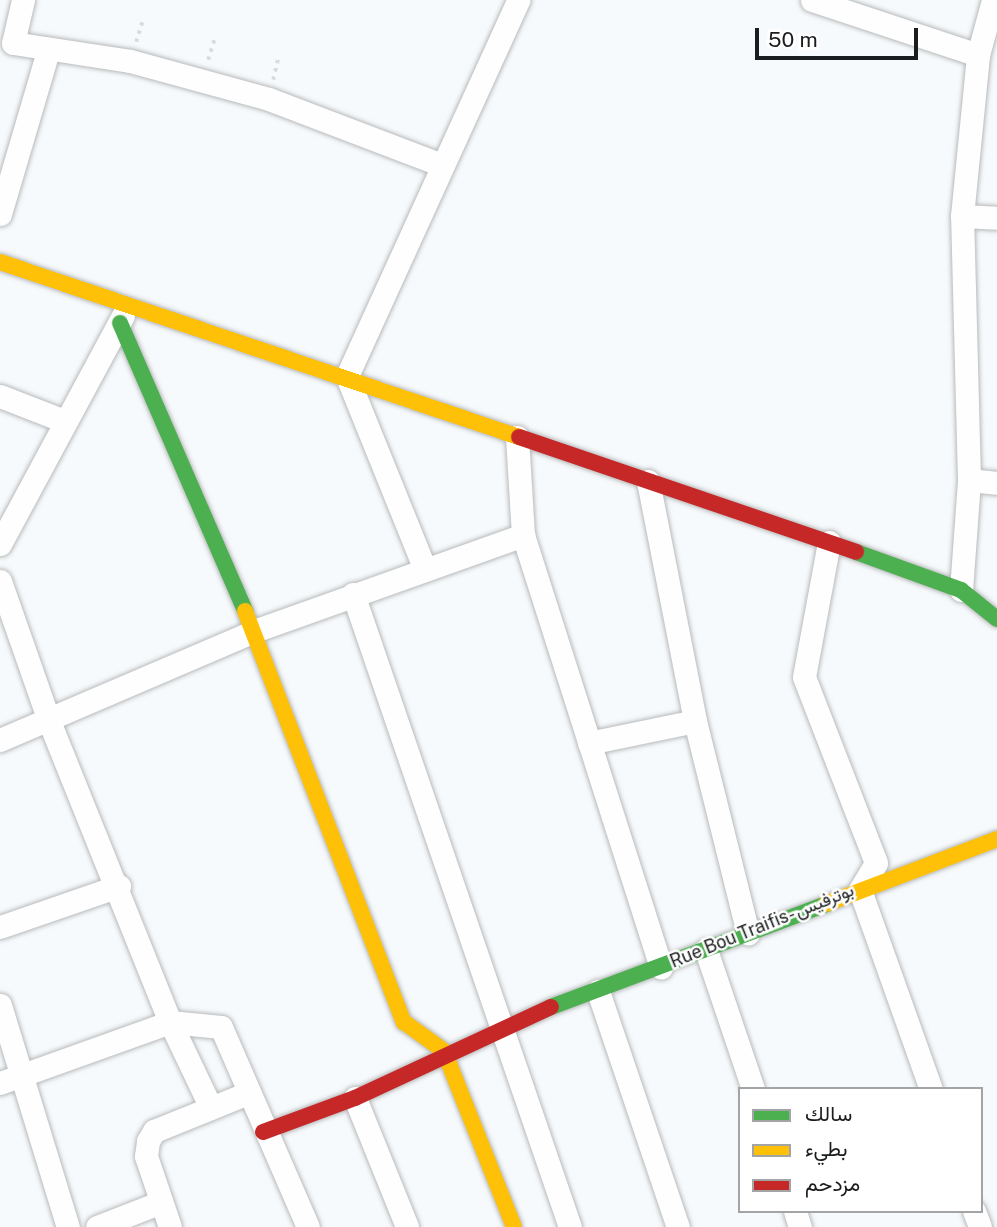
<!DOCTYPE html>
<html>
<head>
<meta charset="utf-8">
<style>
  body { margin:0 }
  #map { position:relative; width:997px; height:1227px; overflow:hidden; background:#f7fafc; font-family:"Public Sans",Vazirmatn,sans-serif }
  div>[style] { position:absolute }
  [style*='--x'] { left:calc(var(--x)*1px); top:calc(var(--y)*1px); width:calc(var(--w)*1px); rotate:calc(var(--a)*1deg) }
  .path>* { height:3.5px; margin-top:-1.75px; transform-origin:0; background:repeating-linear-gradient(90deg,#dbdbdc 0 3.5px,transparent 0 8.5px) }
  .roads { filter:drop-shadow(0 0 2px #b8babb) drop-shadow(0 0 2px #b8babb) }
  .street>* { height:23px; margin:-11.5px; padding:0 11.5px; transform-origin:11.5px; border-radius:11.5px; background:#fefeff }
  .fast>* { height:16px; margin:-8px; padding:0 8px; transform-origin:8px; border-radius:8px; background:#4caf50 }
  .slow>* { height:16px; margin:-8px; padding:0 8px; transform-origin:8px; border-radius:8px; background:#ffc107 }
  .jam>* { height:16px; margin:-8px; padding:0 8px; transform-origin:8px; border-radius:8px; background:#c62828 }
  span { translate:-50% -50%; white-space:nowrap; text-align:center; line-height:1.15; -webkit-text-stroke:5px #fff; paint-order:stroke }
  .street-label { font-size:18px; color:#1a1c1d }
  .legend { position:absolute; left:738px; top:1087px; width:245px; height:126px; box-sizing:border-box; background:#fff; border:2px solid #a3a4a5; margin:0; padding:9px 12px; list-style:none; font-size:21px; color:#1a1c1d }
  .legend li { display:flex; align-items:center; gap:14px; height:35px }
  .legend b { width:35px; border:2px solid #a3a4a5 }
  .scale { position:absolute; left:755px; top:28px; width:163px; height:32px; box-sizing:border-box; border:4px solid #1a1c1d; border-top:0; padding-left:9px; font-size:21px; line-height:24px; white-space:nowrap; color:#1a1c1d; -webkit-text-stroke:5px #fff; paint-order:stroke }
</style>
</head>
<body>
<div id="map">
  <div class="path">
    <div style="--x:136;--y:42;--w:24;--a:-73"></div>
    <div style="--x:208;--y:60;--w:24;--a:-73"></div>
    <div style="--x:273;--y:80;--w:22;--a:-77"></div>
  </div>
  <div class="roads">
    <div class="street">
      <div style="--x:23;--y:0;--w:44;--a:103.1"></div>
      <div style="--x:13;--y:43;--w:118;--a:8.7"></div>
      <div style="--x:130;--y:61;--w:144;--a:15.3"></div>
      <div style="--x:269;--y:99;--w:182;--a:20.9"></div>
      <div style="--x:812;--y:0;--w:175;--a:18.3"></div>
      <div style="--x:0;--y:214;--w:170;--a:-73.6"></div>
      <div style="--x:962;--y:216;--w:35;--a:3"></div>
      <div style="--x:0;--y:396;--w:69;--a:21.3"></div>
      <div style="--x:517;--y:437;--w:98;--a:86.5"></div>
      <div style="--x:523;--y:535;--w:454;--a:72.3"></div>
      <div style="--x:969;--y:480;--w:264;--a:-91.5"></div>
      <div style="--x:962;--y:216;--w:162;--a:-84.3"></div>
      <div style="--x:978;--y:55;--w:57;--a:-74.7"></div>
      <div style="--x:648;--y:481;--w:245;--a:78.9"></div>
      <div style="--x:829;--y:542;--w:137;--a:100.5"></div>
      <div style="--x:804;--y:677;--w:199;--a:68.8"></div>
      <div style="--x:876;--y:863;--w:31;--a:121"></div>
      <div style="--x:860;--y:890;--w:211;--a:70.4"></div>
      <div style="--x:0;--y:544;--w:259;--a:-61.7"></div>
      <div style="--x:424;--y:567;--w:206;--a:-112"></div>
      <div style="--x:347;--y:376;--w:413;--a:-65.5"></div>
      <div style="--x:0;--y:581;--w:148;--a:70.7"></div>
      <div style="--x:49;--y:721;--w:324;--a:68.1"></div>
      <div style="--x:170;--y:1022;--w:95;--a:64.5"></div>
      <div style="--x:961;--y:590;--w:110;--a:-85.8"></div>
      <div style="--x:969;--y:480;--w:28;--a:6"></div>
      <div style="--x:353;--y:594;--w:669;--a:71.08"></div>
      <div style="--x:0;--y:740;--w:276;--a:-23.2"></div>
      <div style="--x:254;--y:631;--w:286;--a:-19.6"></div>
      <div style="--x:589;--y:743;--w:108;--a:-11.7"></div>
      <div style="--x:695;--y:721;--w:219;--a:76"></div>
      <div style="--x:0;--y:927;--w:126;--a:-19"></div>
      <div style="--x:706;--y:950;--w:147;--a:71.3"></div>
      <div style="--x:598;--y:991;--w:249;--a:71.3"></div>
      <div style="--x:0;--y:1005;--w:232;--a:73"></div>
      <div style="--x:0;--y:1083;--w:181;--a:-19.7"></div>
      <div style="--x:170;--y:1022;--w:51;--a:5.6"></div>
      <div style="--x:221;--y:1027;--w:218;--a:66.5"></div>
      <div style="--x:355;--y:1098;--w:139;--a:68"></div>
      <div style="--x:795;--y:1211;--w:17;--a:73"></div>
      <div style="--x:974;--y:1211;--w:17;--a:69"></div>
      <div style="--x:97;--y:1227;--w:69;--a:-21.3"></div>
      <div style="--x:170;--y:1227;--w:75;--a:-108.7"></div>
      <div style="--x:146;--y:1156;--w:15;--a:-82"></div>
      <div style="--x:148;--y:1141;--w:12;--a:-59"></div>
      <div style="--x:154;--y:1131;--w:101;--a:-22"></div>
    </div>
    <div class="fast">
      <div style="--x:120;--y:323;--w:314;--a:66.5"></div>
      <div style="--x:856;--y:552;--w:112;--a:19.9"></div>
      <div style="--x:961;--y:590;--w:46;--a:38.9"></div>
      <div style="--x:551;--y:1007;--w:294;--a:-20.5"></div>
    </div>
    <div class="slow">
      <div style="--x:0;--y:262;--w:548;--a:18.63"></div>
      <div style="--x:245;--y:611;--w:441;--a:68.9"></div>
      <div style="--x:404;--y:1022;--w:49;--a:35.9"></div>
      <div style="--x:444;--y:1051;--w:189;--a:68.3"></div>
      <div style="--x:826;--y:904;--w:183;--a:-20.8"></div>
    </div>
    <div class="jam">
      <div style="--x:519;--y:437;--w:356;--a:18.8"></div>
      <div style="--x:263;--y:1132;--w:98;--a:-20.3"></div>
      <div style="--x:355;--y:1098;--w:216;--a:-24.9"></div>
    </div>
  </div>
  <div class="street-label">
    <span style="left:762px;top:926px;rotate:-22deg">Rue Bou Traifis- بوترفيس</span>
  </div>
  <ul class="legend">
  <li><b style="height:9px;background:#4caf50"></b>سالك</li>
  <li><b style="height:9px;background:#ffc107"></b>بطيء</li>
  <li><b style="height:9px;background:#c62828"></b>مزدحم</li>
  </ul>
  <div class="scale">50 m</div>
</div>
</body>
</html>
